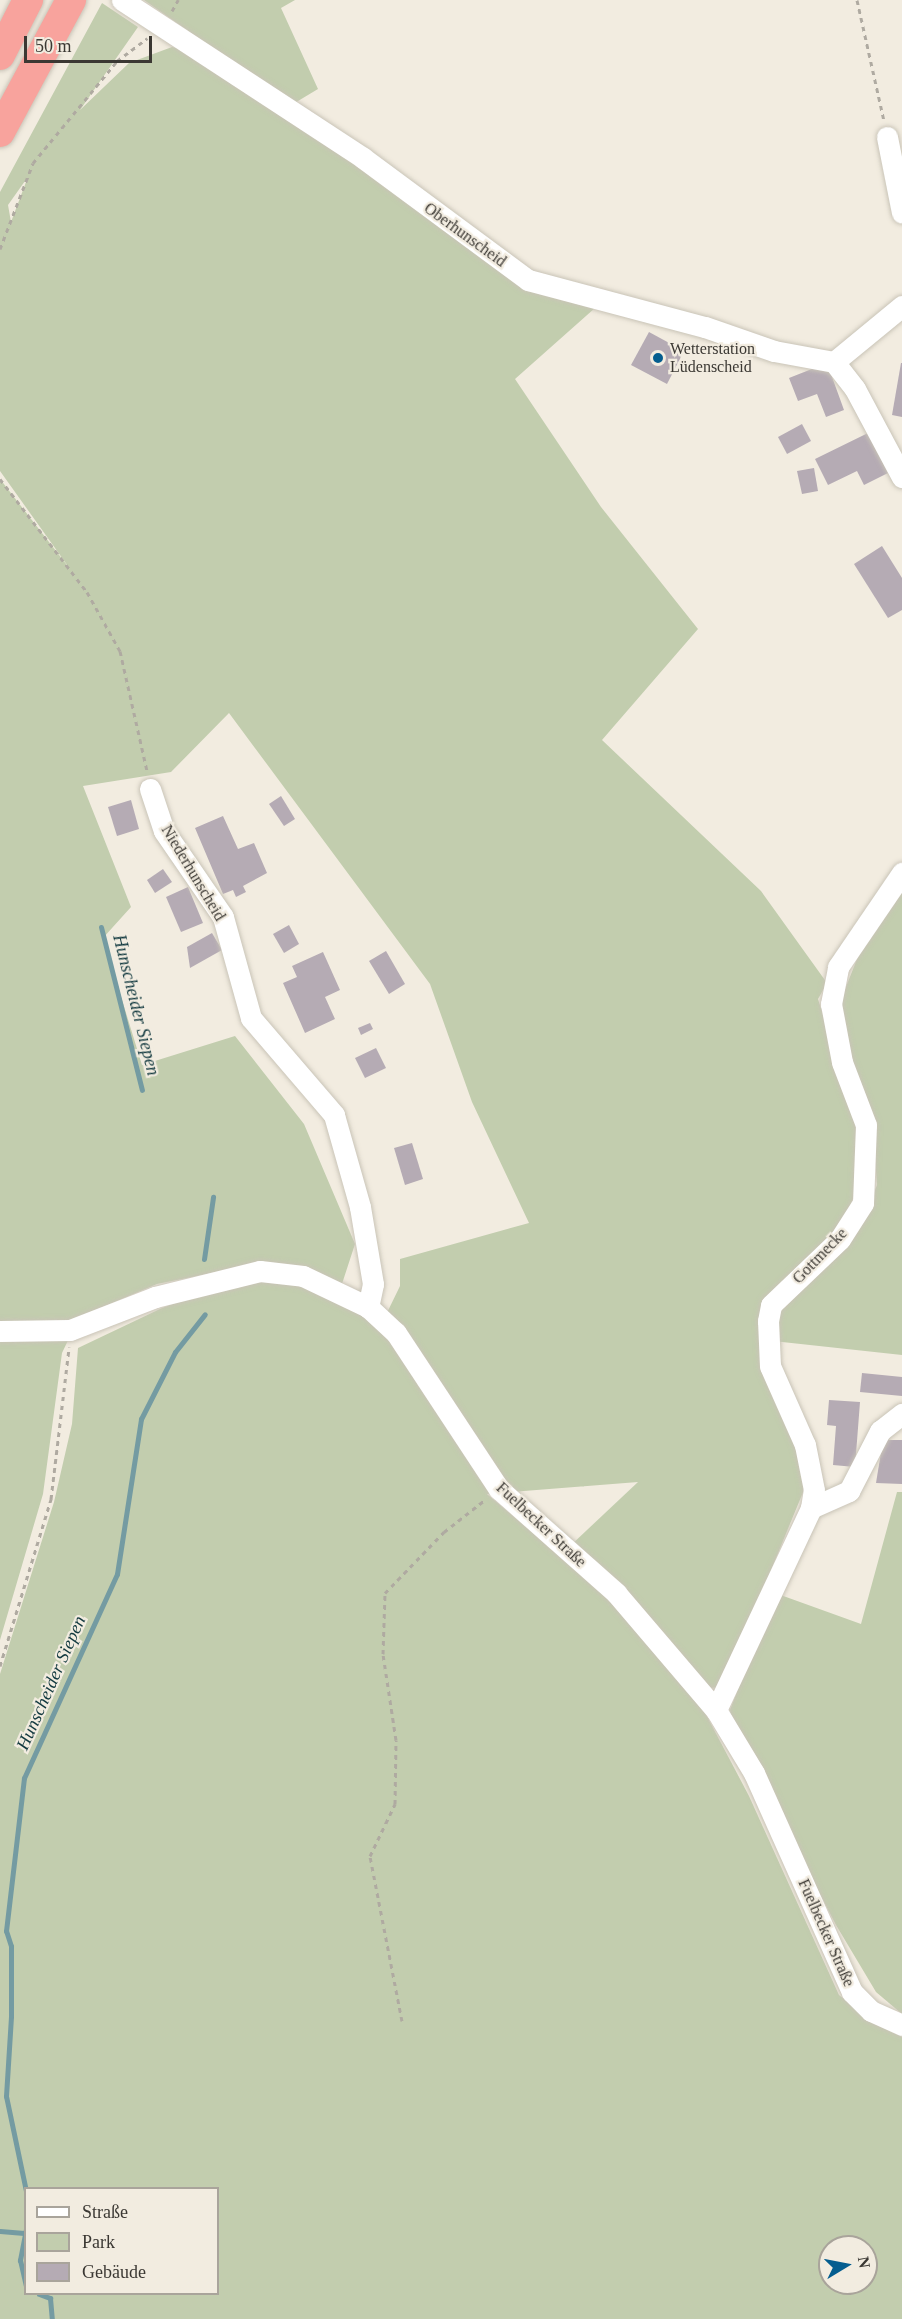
<!DOCTYPE html>
<html>
<head>
<meta charset="utf-8">
<style>
  body { margin:0 }
  #map { position:relative; width:902px; height:2319px; overflow:hidden; background:#f2ece0; font-family:"Times New Roman",serif }
  div>[style] { position:absolute }
  [style*='--x'] { left:calc(var(--x)*1px); top:calc(var(--y)*1px); width:calc(var(--w)*1px); rotate:calc(var(--a)*1deg) }
  .green>* { inset:0; background:#c2cdae }
  .stream>* { height:5px; margin:-2.5px; padding:0 2.5px; transform-origin:2.5px; border-radius:2.5px; background:#749ba2 }
  .building>* { inset:0; background:#b5abb4 }
  .path>* { height:3px; margin-top:-1.5px; transform-origin:0; background:repeating-linear-gradient(90deg,#afaaa1 0 4.5px,transparent 0 9px) }
  .roads { filter:drop-shadow(0 0 2px #c9c4b7) drop-shadow(0 0 2px #c9c4b7) }
  .minor>* { height:21px; margin:-10.5px; padding:0 10.5px; transform-origin:10.5px; border-radius:10.5px; background:#fff }
  .highway>* { height:30px; margin:-15px; padding:0 15px; transform-origin:15px; border-radius:15px; background:#f8a39d }
  .dots>* { width:16px; height:16px; translate:-50% -50%; box-sizing:border-box; border:3px solid #f2ece0; border-radius:50% }
  span { translate:-50% -50%; white-space:nowrap; text-align:center; line-height:1.15; -webkit-text-stroke:4.5px #f2ece0; paint-order:stroke }
  .street-label { font-size:16px; color:#3b3833 }
  .poi-label { font-size:16px; color:#3b3833 }
  .left { translate:0 -50%; text-align:left }
  .water-label { font-size:18px; color:#12393f; font-style:italic }
  .legend { position:absolute; left:24px; top:2187px; width:195px; height:108px; box-sizing:border-box; background:#f2ece0; border:2px solid #a9a49b; margin:0; padding:8px 10px; list-style:none; font-size:18px; color:#3b3833 }
  .legend li { display:flex; align-items:center; gap:12px; height:30px }
  .legend b { width:30px; border:2px solid #a9a49b }
  .north { position:absolute; left:818px; top:2235px; width:60px; height:60px; box-sizing:border-box; background:#f2ece0; border:2px solid #a9a49b; border-radius:50%; rotate:80deg; font-size:16px; font-weight:700; line-height:24px; text-align:center; color:#3b3833 }
  .north::after { content:''; display:block; margin:auto; width:21px; height:27px; background:#045d8f; clip-path:polygon(50% 0,100% 100%,50% 72%,0 100%) }
  .scale { position:absolute; left:24px; top:36px; width:128px; height:27px; box-sizing:border-box; border:3px solid #3b3833; border-top:0; padding-left:8px; font-size:18px; line-height:21px; white-space:nowrap; color:#3b3833; -webkit-text-stroke:4px #f2ece0; paint-order:stroke }
</style>
</head>
<body>
<div id="map">
  <div class="green">
    <div style="clip-path:polygon(144px 0,295px 0,281px 8px,318px 89px,293px 104px)"></div>
    <div style="clip-path:polygon(evenodd,102px 3px,138px 27px,80px 110px,129px 63px,172px 47px,195px 52px,503px 267px,595px 308px,515px 379px,601px 507px,698px 629px,602px 740px,761px 891px,827px 983px,818px 999px,858px 1126px,862px 1179px,843px 1221px,761px 1306px,761px 1361px,802px 1457px,806px 1485px,723px 1687px,709px 1688px,570px 1546px,638px 1482px,487px 1494px,612px 1600px,701px 1705px,749px 1796px,839px 1995px,873px 2023px,902px 2037px,902px 2319px,0 2319px,0 1674px,54px 1502px,72px 1424px,78px 1348px,162px 1308px,260px 1271px,262px 1263px,157px 1284px,79px 1317px,62px 1353px,43px 1494px,0 1640px,0 479px,70px 569px,0 471px,0 192px,102px 3px,25px 181px,26px 182px,11px 222px,8px 205px,25px 181px,102px 3px,229px 713px,430px 984px,472px 1102px,529px 1223px,400px 1259px,400px 1286px,383px 1321px,340px 1290px,355px 1244px,304px 1124px,235px 1036px,142px 1065px,103px 938px,131px 907px,83px 786px,171px 772px,229px 713px,102px 3px,26px 2188px,218px 2188px,218px 2294px,26px 2294px,26px 2188px,102px 3px,830px 2247px,866px 2247px,866px 2283px,830px 2283px,830px 2247px)"></div>
    <div style="clip-path:polygon(902px 893px,902px 1355px,773px 1341px,781px 1310px,869px 1206px,877px 1185px,873px 1129px,849px 1060px,840px 1002px,859px 954px)"></div>
    <div style="clip-path:polygon(897px 1492px,902px 1492px,902px 2014px,876px 1992px,836px 1925px,733px 1727px,730px 1710px,775px 1593px,861px 1624px)"></div>
  </div>
  <div class="stream">
    <div style="--x:101;--y:927;--w:168;--a:75.9"></div>
    <div style="--x:204;--y:1259;--w:63;--a:-81.7"></div>
    <div style="--x:26;--y:2191;--w:97;--a:-101.9"></div>
    <div style="--x:6;--y:2096;--w:80;--a:-86.4"></div>
    <div style="--x:11;--y:2016;--w:70;--a:-90"></div>
    <div style="--x:11;--y:1946;--w:16;--a:-108"></div>
    <div style="--x:6;--y:1931;--w:154;--a:-83.3"></div>
    <div style="--x:24;--y:1778;--w:224;--a:-65.5"></div>
    <div style="--x:117;--y:1574;--w:157;--a:-81.2"></div>
    <div style="--x:141;--y:1419;--w:75;--a:-63.1"></div>
    <div style="--x:175;--y:1352;--w:48;--a:-51.7"></div>
    <div style="--x:26;--y:2229;--w:32;--a:101"></div>
    <div style="--x:20;--y:2260;--w:26;--a:77"></div>
    <div style="--x:0;--y:2231;--w:24;--a:5"></div>
    <div style="--x:39;--y:2294;--w:12;--a:20"></div>
    <div style="--x:50;--y:2298;--w:21;--a:85"></div>
  </div>
  <div class="building">
    <div style="clip-path:polygon(649px 332px,684px 351px,667px 384px,631px 365px)"></div>
    <div style="clip-path:polygon(827px 363px,844px 410px,826px 417px,817px 394px,798px 401px,789px 378px)"></div>
    <div style="clip-path:polygon(901px 363px,902px 363px,902px 417px,892px 415px)"></div>
    <div style="clip-path:polygon(802px 424px,811px 441px,787px 454px,778px 437px)"></div>
    <div style="clip-path:polygon(868px 433px,888px 473px,864px 485px,857px 471px,828px 485px,815px 459px)"></div>
    <div style="clip-path:polygon(814px 468px,818px 491px,802px 494px,797px 471px)"></div>
    <div style="clip-path:polygon(882px 546px,902px 578px,902px 610px,888px 618px,854px 564px)"></div>
    <div style="clip-path:polygon(281px 796px,295px 819px,284px 826px,269px 804px)"></div>
    <div style="clip-path:polygon(131px 800px,139px 829px,117px 836px,108px 807px)"></div>
    <div style="clip-path:polygon(223px 816px,238px 849px,254px 843px,267px 873px,243px 886px,246px 892px,236px 897px,233px 890px,223px 894px,195px 828px)"></div>
    <div style="clip-path:polygon(163px 869px,172px 882px,155px 893px,147px 880px)"></div>
    <div style="clip-path:polygon(188px 887px,203px 923px,181px 932px,166px 897px)"></div>
    <div style="clip-path:polygon(289px 925px,299px 944px,284px 953px,273px 934px)"></div>
    <div style="clip-path:polygon(212px 933px,222px 950px,190px 968px,187px 947px)"></div>
    <div style="clip-path:polygon(386px 951px,405px 984px,389px 994px,369px 961px)"></div>
    <div style="clip-path:polygon(323px 952px,340px 990px,325px 997px,335px 1019px,305px 1033px,283px 983px,297px 977px,292px 966px)"></div>
    <div style="clip-path:polygon(370px 1023px,373px 1029px,361px 1035px,358px 1028px)"></div>
    <div style="clip-path:polygon(376px 1048px,386px 1068px,365px 1078px,355px 1058px)"></div>
    <div style="clip-path:polygon(412px 1143px,423px 1179px,405px 1185px,394px 1148px)"></div>
    <div style="clip-path:polygon(862px 1373px,902px 1377px,902px 1396px,860px 1392px)"></div>
    <div style="clip-path:polygon(829px 1400px,860px 1402px,855px 1467px,833px 1465px,836px 1426px,827px 1425px)"></div>
    <div style="clip-path:polygon(883px 1440px,902px 1440px,902px 1484px,876px 1483px)"></div>
  </div>
  <div class="path">
    <div style="--x:857;--y:0;--w:124;--a:77.4"></div>
    <div style="--x:172;--y:11;--w:13;--a:-61"></div>
    <div style="--x:0;--y:249;--w:92;--a:-69"></div>
    <div style="--x:33;--y:163;--w:132;--a:-50.5"></div>
    <div style="--x:117;--y:61;--w:38;--a:-37"></div>
    <div style="--x:0;--y:479;--w:143;--a:52.4"></div>
    <div style="--x:87;--y:592;--w:68;--a:60.8"></div>
    <div style="--x:120;--y:651;--w:123;--a:77.3"></div>
    <div style="--x:0;--y:1666;--w:175;--a:-73"></div>
    <div style="--x:51;--y:1499;--w:153;--a:-83.2"></div>
    <div style="--x:402;--y:2021;--w:168;--a:-101"></div>
    <div style="--x:370;--y:1856;--w:58;--a:-64.3"></div>
    <div style="--x:395;--y:1804;--w:64;--a:-89.1"></div>
    <div style="--x:396;--y:1740;--w:87;--a:-98.6"></div>
    <div style="--x:383;--y:1654;--w:61;--a:-88.1"></div>
    <div style="--x:385;--y:1593;--w:85;--a:-46"></div>
    <div style="--x:444;--y:1532;--w:53;--a:-38.2"></div>
  </div>
  <div class="roads">
    <div class="minor">
      <div style="--x:122;--y:0;--w:288;--a:33.2"></div>
      <div style="--x:363;--y:158;--w:205;--a:36.5"></div>
      <div style="--x:528;--y:280;--w:183;--a:14.9"></div>
      <div style="--x:705;--y:327;--w:73;--a:19.2"></div>
      <div style="--x:774;--y:351;--w:61;--a:10.4"></div>
      <div style="--x:834;--y:362;--w:34;--a:52"></div>
      <div style="--x:855;--y:389;--w:100;--a:61.9"></div>
      <div style="--x:887;--y:137;--w:77;--a:78.8"></div>
      <div style="--x:834;--y:362;--w:88;--a:-39.5"></div>
      <div style="--x:150;--y:789;--w:44;--a:71.6"></div>
      <div style="--x:164;--y:831;--w:104;--a:55.5"></div>
      <div style="--x:223;--y:917;--w:105;--a:74.5"></div>
      <div style="--x:251;--y:1018;--w:128;--a:49.4"></div>
      <div style="--x:334;--y:1115;--w:96;--a:74.2"></div>
      <div style="--x:360;--y:1207;--w:78;--a:80.4"></div>
      <div style="--x:373;--y:1284;--w:24;--a:102"></div>
      <div style="--x:0;--y:1331;--w:70;--a:-0.8"></div>
      <div style="--x:70;--y:1330;--w:91;--a:-21.2"></div>
      <div style="--x:155;--y:1297;--w:108;--a:-13.9"></div>
      <div style="--x:260;--y:1271;--w:43;--a:6.6"></div>
      <div style="--x:303;--y:1276;--w:72;--a:25.5"></div>
      <div style="--x:368;--y:1307;--w:38;--a:43"></div>
      <div style="--x:396;--y:1333;--w:187;--a:56.6"></div>
      <div style="--x:499;--y:1489;--w:157;--a:41.6"></div>
      <div style="--x:616;--y:1593;--w:154;--a:49.5"></div>
      <div style="--x:716;--y:1710;--w:74;--a:58.9"></div>
      <div style="--x:754;--y:1773;--w:240;--a:65.9"></div>
      <div style="--x:852;--y:1992;--w:27;--a:45"></div>
      <div style="--x:871;--y:2011;--w:34;--a:24"></div>
      <div style="--x:811;--y:1508;--w:42;--a:-24.1"></div>
      <div style="--x:849;--y:1491;--w:68;--a:-62.7"></div>
      <div style="--x:880;--y:1431;--w:28;--a:-38"></div>
      <div style="--x:716;--y:1710;--w:223;--a:-64.8"></div>
      <div style="--x:811;--y:1508;--w:18;--a:-81"></div>
      <div style="--x:814;--y:1490;--w:46;--a:-101.3"></div>
      <div style="--x:805;--y:1445;--w:86;--a:-113.9"></div>
      <div style="--x:770;--y:1366;--w:45;--a:-92.5"></div>
      <div style="--x:768;--y:1321;--w:16;--a:-79"></div>
      <div style="--x:771;--y:1305;--w:95;--a:-43.7"></div>
      <div style="--x:840;--y:1239;--w:43;--a:-57.4"></div>
      <div style="--x:863;--y:1203;--w:78;--a:-87.8"></div>
      <div style="--x:866;--y:1125;--w:67;--a:-110.9"></div>
      <div style="--x:842;--y:1062;--w:59;--a:-100.7"></div>
      <div style="--x:831;--y:1004;--w:38;--a:-79"></div>
      <div style="--x:838;--y:967;--w:114;--a:-55.8"></div>
    </div>
    <div class="highway">
      <div style="--x:0;--y:55;--w:62;--a:-63"></div>
      <div style="--x:0;--y:132;--w:150;--a:-61.7"></div>
    </div>
  </div>
  <div class="dots">
    <div style="left:658px;top:358px;background:#045d8f"></div>
  </div>
  <div class="street-label">
    <span style="left:465px;top:235px;rotate:36deg">Oberhunscheid</span>
    <span style="left:193px;top:873px;rotate:59deg">Niederhunscheid</span>
    <span style="left:820px;top:1256px;rotate:-46deg">Gottmecke</span>
    <span style="left:541px;top:1525px;rotate:43deg">Fuelbecker Straße</span>
    <span style="left:826px;top:1933px;rotate:66deg">Fuelbecker Straße</span>
  </div>
  <div class="poi-label">
    <span class="left" style="left:670px;top:358px">Wetterstation<br>Lüdenscheid</span>
  </div>
  <div class="water-label">
    <span style="left:136px;top:1005px;rotate:76deg">Hunscheider Siepen</span>
    <span style="left:51px;top:1683px;rotate:-66deg">Hunscheider Siepen</span>
  </div>
  <ul class="legend">
  <li><b style="height:8px;background:#fff"></b>Straße</li>
  <li><b style="height:16px;background:#c2cdae"></b>Park</li>
  <li><b style="height:16px;background:#b5abb4"></b>Gebäude</li>
  </ul>
  <div class="north">N</div>
  <div class="scale">50 m</div>
</div>
</body>
</html>
